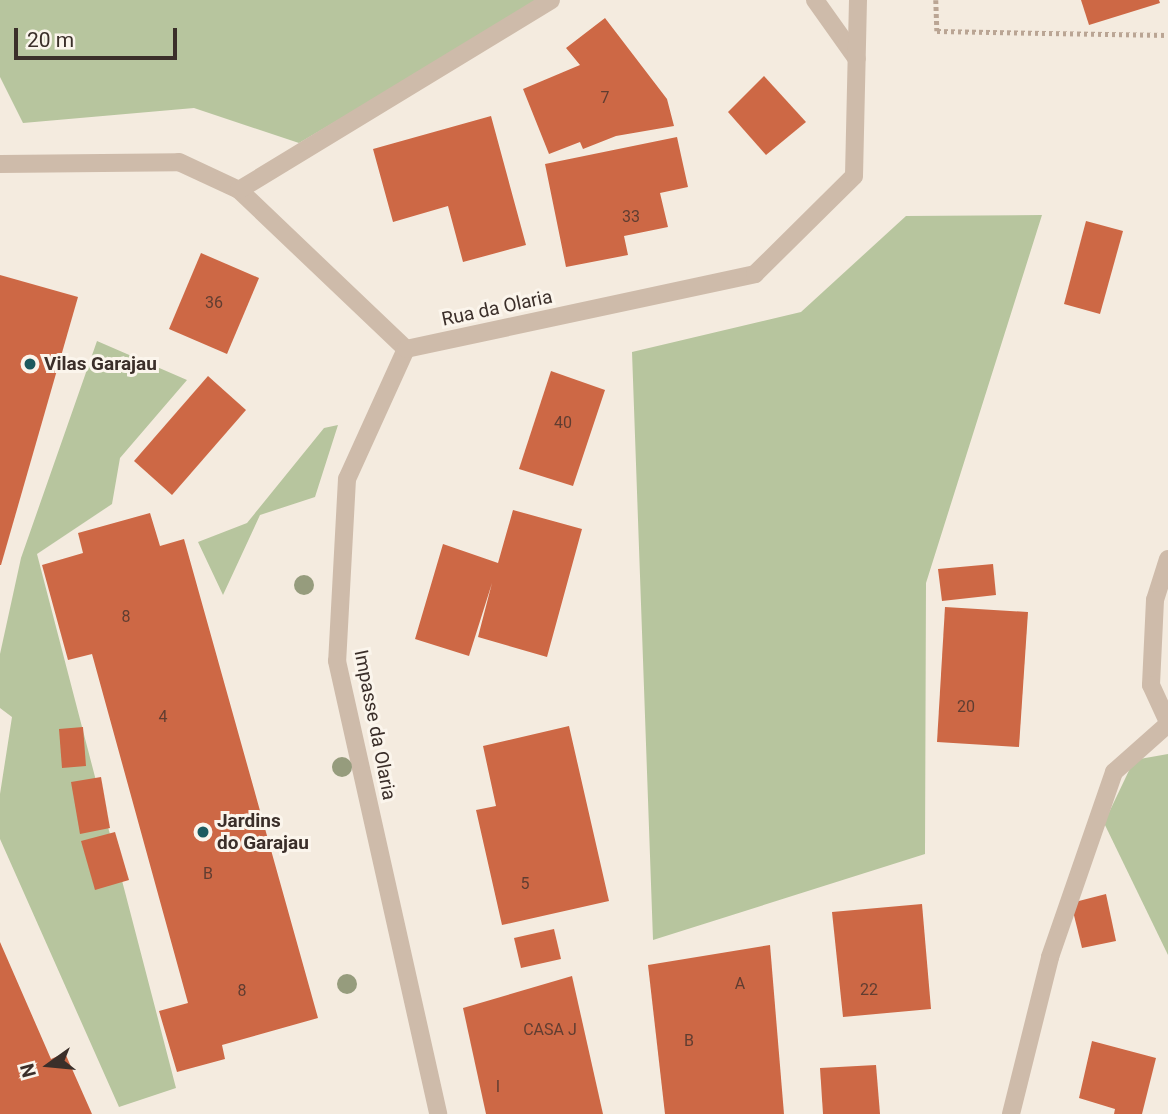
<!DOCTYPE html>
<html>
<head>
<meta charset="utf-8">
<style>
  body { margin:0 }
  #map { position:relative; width:1168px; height:1114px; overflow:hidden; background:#f4ebdf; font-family:Roboto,sans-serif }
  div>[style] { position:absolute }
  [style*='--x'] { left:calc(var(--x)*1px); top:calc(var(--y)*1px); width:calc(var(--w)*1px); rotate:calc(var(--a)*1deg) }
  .green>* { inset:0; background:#b7c59e }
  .building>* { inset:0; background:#cd6845 }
  .path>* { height:4.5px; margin-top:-2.25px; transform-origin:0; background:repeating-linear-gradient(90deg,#baa594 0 3.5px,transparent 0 7px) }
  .street>* { height:18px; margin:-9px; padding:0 9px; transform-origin:9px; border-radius:9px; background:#cebbaa }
  .trees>* { width:20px; height:20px; margin:-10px; border-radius:50%; background:#969c7d }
  .dots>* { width:19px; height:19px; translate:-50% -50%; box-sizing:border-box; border:4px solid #fbf5ec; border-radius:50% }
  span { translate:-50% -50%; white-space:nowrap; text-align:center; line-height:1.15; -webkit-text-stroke:6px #fbf5ec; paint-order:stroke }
  .number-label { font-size:16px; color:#603d31 }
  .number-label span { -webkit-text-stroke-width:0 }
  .street-label { font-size:19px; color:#3b2f2a }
  .poi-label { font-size:19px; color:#3b2f2a; font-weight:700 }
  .left { translate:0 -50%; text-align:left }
  .north { position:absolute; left:14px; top:1030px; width:70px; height:70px; -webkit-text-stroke:5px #fbf5ec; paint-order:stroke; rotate:255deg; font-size:19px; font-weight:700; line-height:28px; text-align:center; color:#3b2f2a }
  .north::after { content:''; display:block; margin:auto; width:24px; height:32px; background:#3b2f2a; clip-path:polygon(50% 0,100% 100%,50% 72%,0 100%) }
  .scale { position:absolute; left:14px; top:28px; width:163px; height:32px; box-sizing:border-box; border:4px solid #3b2f2a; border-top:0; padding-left:9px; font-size:21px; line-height:24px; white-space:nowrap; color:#3b2f2a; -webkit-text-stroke:5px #fbf5ec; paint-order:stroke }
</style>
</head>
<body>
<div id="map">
  <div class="green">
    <div style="clip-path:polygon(0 0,542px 0,299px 143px,194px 108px,23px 123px,0 77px)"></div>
    <div style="clip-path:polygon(1042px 215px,926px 583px,925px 854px,653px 940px,632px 352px,801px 312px,906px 216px)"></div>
    <div style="clip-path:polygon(97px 341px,187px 380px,120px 458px,112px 504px,37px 554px,176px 1088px,119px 1107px,0 839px,0 794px,12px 717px,0 708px,0 654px,21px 558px)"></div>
    <div style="clip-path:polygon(338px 425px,315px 497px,260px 515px,223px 595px,198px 542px,247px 523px,324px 428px)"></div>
    <div style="clip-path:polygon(1168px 754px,1168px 955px,1104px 823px,1134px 760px)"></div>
  </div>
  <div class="building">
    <div style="clip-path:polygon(1081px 0,1159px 0,1160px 3px,1089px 25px)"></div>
    <div style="clip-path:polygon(605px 18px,667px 99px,674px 126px,616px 136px,583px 149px,580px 142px,549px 154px,523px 89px,580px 65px,566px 48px)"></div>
    <div style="clip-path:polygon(764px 76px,806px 122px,766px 155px,728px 112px)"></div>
    <div style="clip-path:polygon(491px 116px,526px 245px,463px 262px,448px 206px,393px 222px,373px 149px)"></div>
    <div style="clip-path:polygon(677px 137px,688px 187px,660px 193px,668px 227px,624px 236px,628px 255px,566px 267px,545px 164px)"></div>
    <div style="clip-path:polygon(1086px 221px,1123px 231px,1100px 314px,1064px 304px)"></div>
    <div style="clip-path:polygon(201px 253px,259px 278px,227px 354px,169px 329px)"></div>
    <div style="clip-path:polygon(0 275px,78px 297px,1px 565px,0 565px)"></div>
    <div style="clip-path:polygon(551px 371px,605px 390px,573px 486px,519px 469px)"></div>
    <div style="clip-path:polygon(208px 376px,246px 410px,172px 495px,134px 461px)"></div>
    <div style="clip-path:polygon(513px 510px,582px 529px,547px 657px,478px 637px,492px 583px,469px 656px,415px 639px,443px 544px,498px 563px)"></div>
    <div style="clip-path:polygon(150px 513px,160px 546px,184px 539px,318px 1018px,222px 1045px,225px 1059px,177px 1072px,159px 1011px,188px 1003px,92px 654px,68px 660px,42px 565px,83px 553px,78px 533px)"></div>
    <div style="clip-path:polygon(993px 564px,996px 595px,942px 601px,938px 569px)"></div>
    <div style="clip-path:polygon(945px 607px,1028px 612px,1019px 747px,937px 742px)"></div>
    <div style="clip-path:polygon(569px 726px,609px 901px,502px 925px,476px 810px,496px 806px,483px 746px)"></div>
    <div style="clip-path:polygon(83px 727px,86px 766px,62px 768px,59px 729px)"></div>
    <div style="clip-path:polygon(101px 777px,110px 828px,80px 834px,71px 782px)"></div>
    <div style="clip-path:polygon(115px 832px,129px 880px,95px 890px,81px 841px)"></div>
    <div style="clip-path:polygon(1106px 894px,1116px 941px,1082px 948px,1071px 903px)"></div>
    <div style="clip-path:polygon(922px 904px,931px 1009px,843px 1017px,832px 912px)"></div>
    <div style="clip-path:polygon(554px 929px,561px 959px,521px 968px,514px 938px)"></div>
    <div style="clip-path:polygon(0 942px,51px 1059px,65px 1053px,92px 1114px,0 1114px)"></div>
    <div style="clip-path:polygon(770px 945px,784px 1114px,665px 1114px,648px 965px)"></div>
    <div style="clip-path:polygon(572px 976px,603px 1114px,486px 1114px,463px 1008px)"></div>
    <div style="clip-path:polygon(1092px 1041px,1156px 1058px,1142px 1114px,1114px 1114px,1115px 1109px,1079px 1098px)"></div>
    <div style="clip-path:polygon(876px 1065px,880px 1114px,823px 1114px,820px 1068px)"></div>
  </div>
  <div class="path">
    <div style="--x:936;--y:0;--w:31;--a:88"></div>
    <div style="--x:937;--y:31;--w:231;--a:1"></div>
  </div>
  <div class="street">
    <div style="--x:815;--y:0;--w:72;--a:54.6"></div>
    <div style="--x:0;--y:164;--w:179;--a:-0.6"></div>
    <div style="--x:179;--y:162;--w:66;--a:25"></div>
    <div style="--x:239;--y:190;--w:231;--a:43.6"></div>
    <div style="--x:239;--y:190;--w:365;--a:-31.3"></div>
    <div style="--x:406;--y:349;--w:143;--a:114.4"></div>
    <div style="--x:347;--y:479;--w:182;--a:93.1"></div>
    <div style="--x:337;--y:661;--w:464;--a:77.4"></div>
    <div style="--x:406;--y:349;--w:357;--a:-12.1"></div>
    <div style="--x:755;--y:274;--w:139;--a:-44.7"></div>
    <div style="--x:854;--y:176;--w:176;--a:-88.7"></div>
    <div style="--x:1168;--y:559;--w:43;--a:107.6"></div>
    <div style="--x:1155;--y:600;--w:85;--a:92.7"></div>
    <div style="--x:1151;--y:685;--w:41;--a:65.3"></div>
    <div style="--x:1011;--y:1114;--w:162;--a:-76"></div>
    <div style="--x:1050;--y:957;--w:196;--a:-70.9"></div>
    <div style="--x:1114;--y:772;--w:72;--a:-41.6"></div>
  </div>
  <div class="trees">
    <div style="left:304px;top:585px"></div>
    <div style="left:342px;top:767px"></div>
    <div style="left:347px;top:984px"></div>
  </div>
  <div class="dots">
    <div style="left:30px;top:364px;background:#1c5a5f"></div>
    <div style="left:203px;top:832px;background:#1c5a5f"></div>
  </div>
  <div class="number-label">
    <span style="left:605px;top:98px">7</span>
    <span style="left:631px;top:217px">33</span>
    <span style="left:214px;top:303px">36</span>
    <span style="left:563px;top:423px">40</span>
    <span style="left:126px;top:617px">8</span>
    <span style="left:966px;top:707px">20</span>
    <span style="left:163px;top:717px">4</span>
    <span style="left:208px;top:874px">B</span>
    <span style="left:525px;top:884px">5</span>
    <span style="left:740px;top:984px">A</span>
    <span style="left:869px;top:990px">22</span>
    <span style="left:242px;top:991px">8</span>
    <span style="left:550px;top:1030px">CASA J</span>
    <span style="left:689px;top:1041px">B</span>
    <span style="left:498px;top:1087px">I</span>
  </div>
  <div class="street-label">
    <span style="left:497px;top:308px;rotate:-12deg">Rua da Olaria</span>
    <span style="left:375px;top:725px;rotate:79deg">Impasse da Olaria</span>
  </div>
  <div class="poi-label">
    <span class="left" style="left:44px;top:364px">Vilas Garajau</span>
    <span class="left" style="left:217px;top:832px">Jardins<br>do Garajau</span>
  </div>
  <div class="north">N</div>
  <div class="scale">20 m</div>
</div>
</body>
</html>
